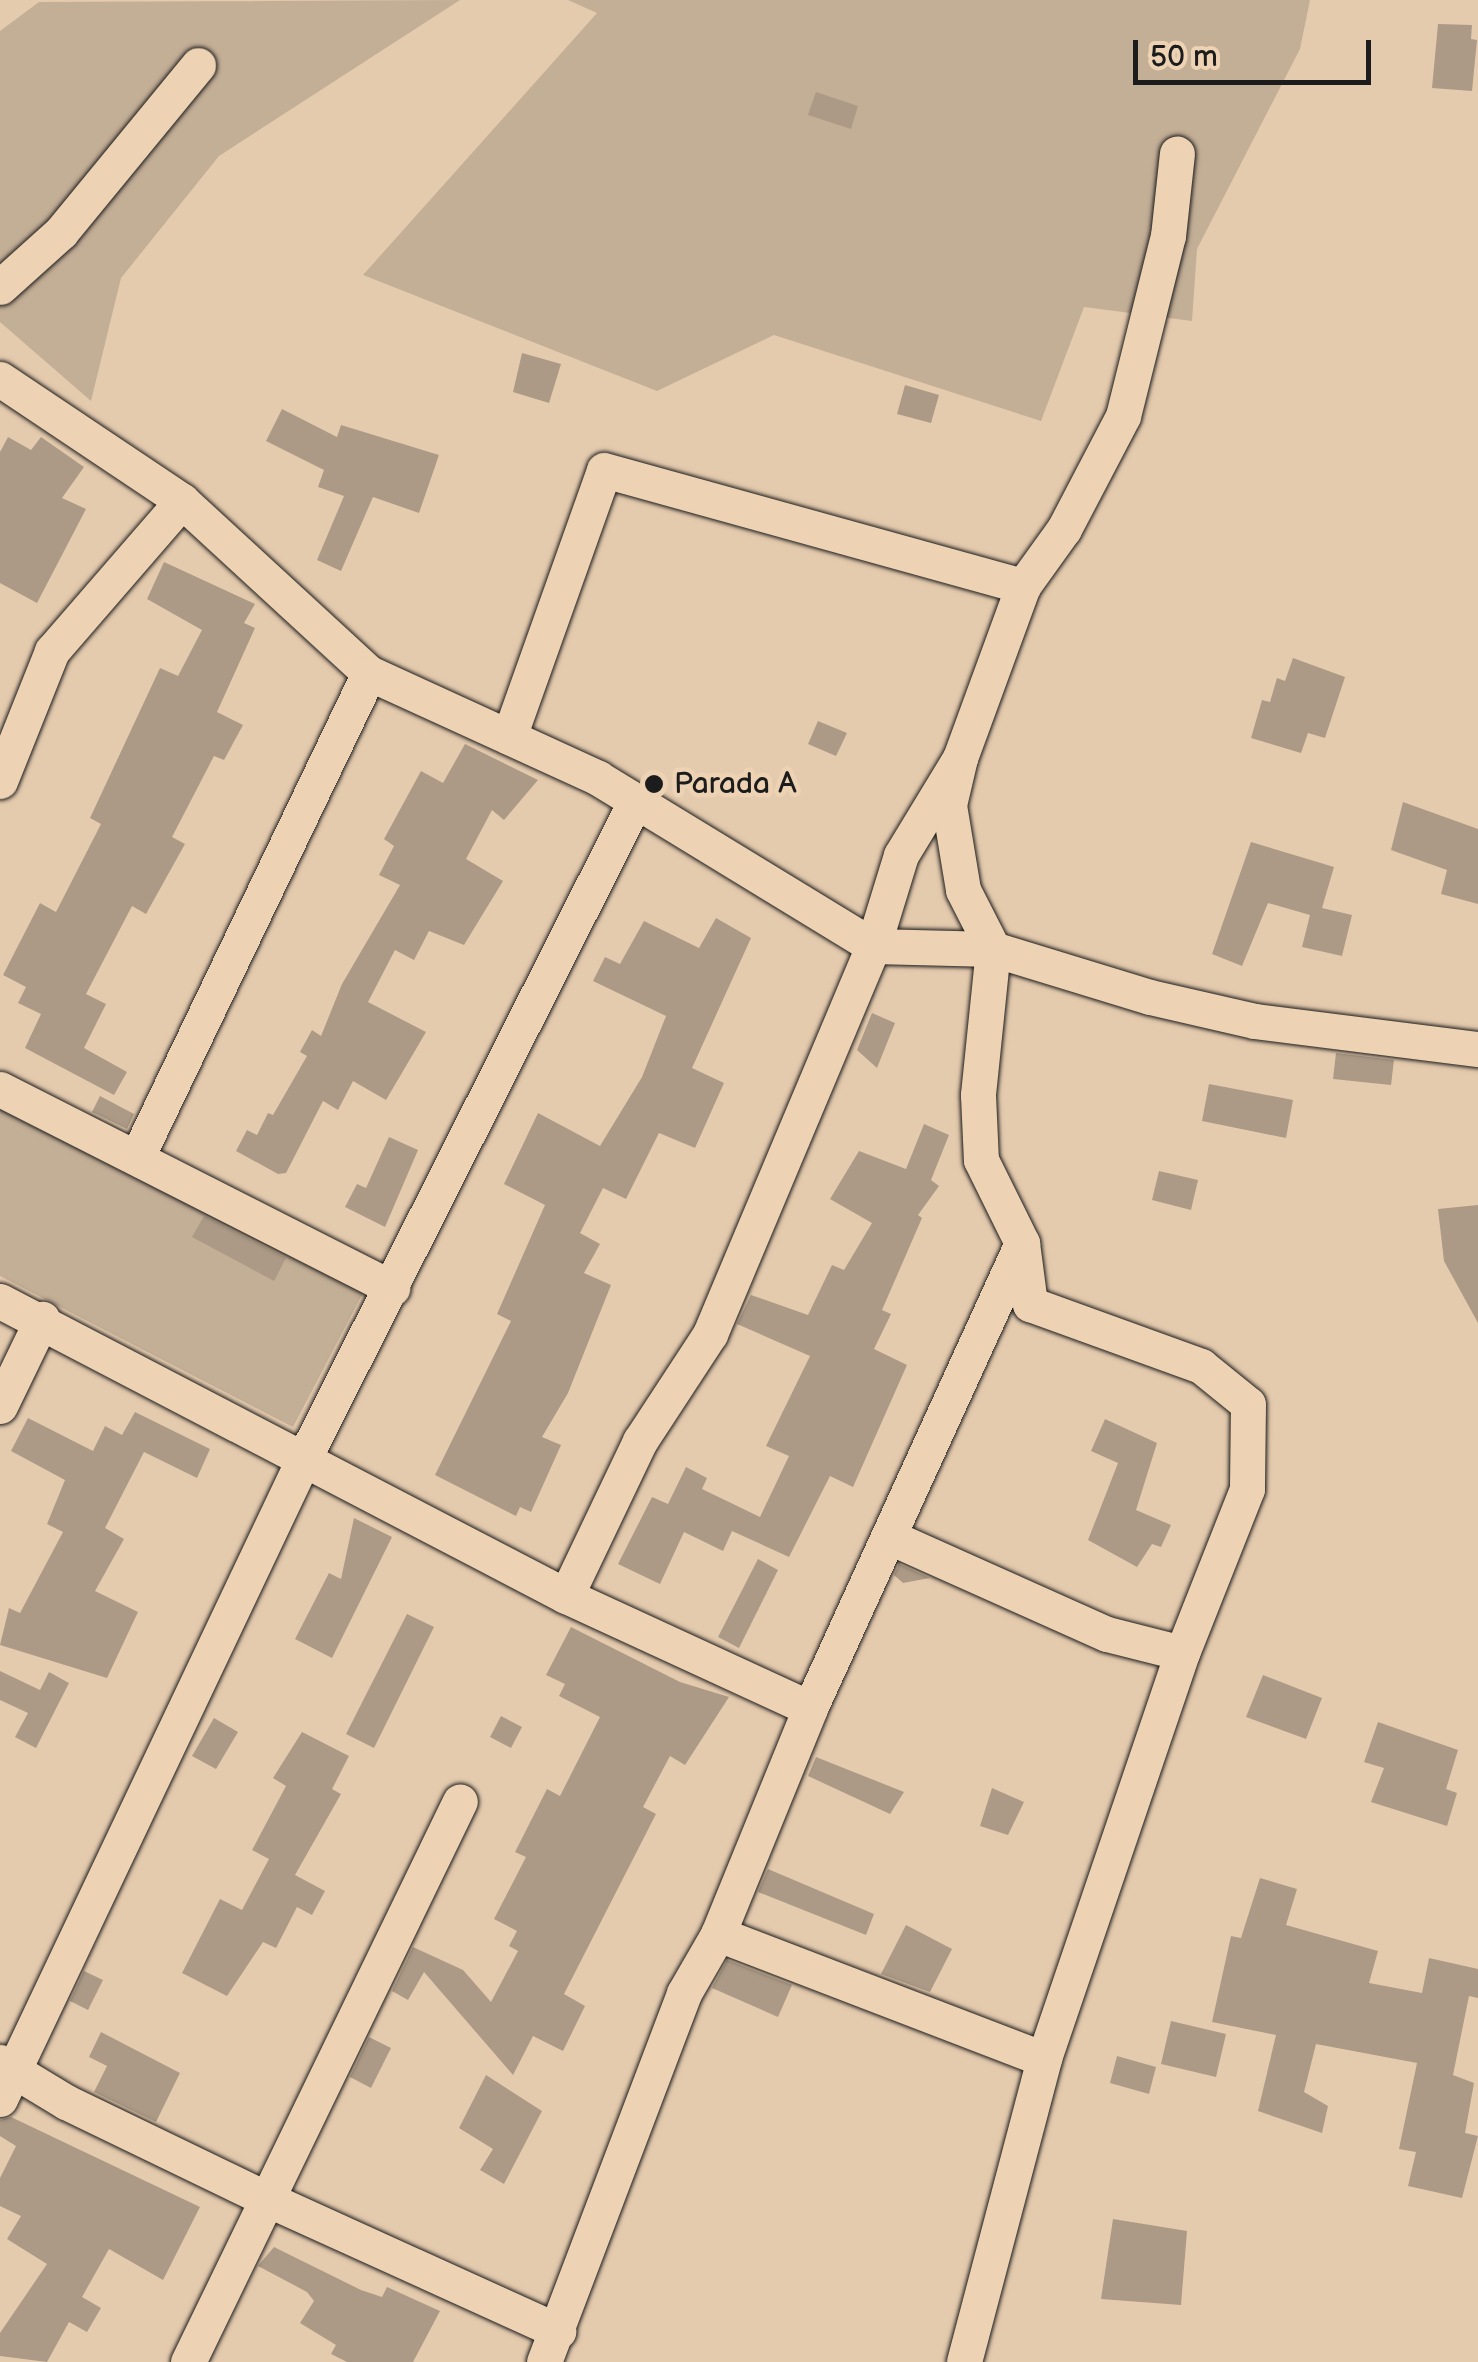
<!DOCTYPE html>
<html>
<head>
<meta charset="utf-8">
<style>
  body { margin:0 }
  #map { position:relative; width:1478px; height:2362px; overflow:hidden; background:#e5cbae; font-family:"Balsamiq Sans",sans-serif }
  div>[style] { position:absolute }
  [style*='--x'] { left:calc(var(--x)*1px); top:calc(var(--y)*1px); width:calc(var(--w)*1px); rotate:calc(var(--a)*1deg) }
  .green>* { inset:0; background:#c3ae96 }
  .building>* { inset:0; background:#ac9a86 }
  .roads { filter:drop-shadow(0 0 2px #1c1c1c) drop-shadow(0 0 2px #1c1c1c) }
  .street>* { height:35px; margin:-17.5px; padding:0 17.5px; transform-origin:17.5px; border-radius:17.5px; background:#edd2b4 }
  .dots>* { width:28px; height:28px; translate:-50% -50%; box-sizing:border-box; border:5px solid #edd2b4; border-radius:50% }
  span { translate:-50% -50%; white-space:nowrap; text-align:center; line-height:1.15; -webkit-text-stroke:9px #edd2b4; paint-order:stroke }
  .poi-label { font-size:30px; color:#1c1c1c }
  .left { translate:0 -50%; text-align:left }
  .scale { position:absolute; left:1133px; top:40px; width:238px; height:45px; box-sizing:border-box; border:5px solid #1c1c1c; border-top:0; padding-left:12px; font-size:30px; line-height:35px; white-space:nowrap; color:#1c1c1c; -webkit-text-stroke:8px #edd2b4; paint-order:stroke }
</style>
</head>
<body>
<div id="map">
  <div class="green">
    <div style="clip-path:polygon(460px 0,219px 156px,121px 278px,91px 401px,0 322px,0 31px,39px 2px)"></div>
    <div style="clip-path:polygon(568px 0,1310px 0,1300px 49px,1197px 249px,1192px 321px,1084px 307px,1041px 421px,774px 335px,657px 391px,363px 275px,597px 13px)"></div>
    <div style="clip-path:polygon(0 1106px,365px 1289px,293px 1427px,0 1276px)"></div>
  </div>
  <div class="building">
    <div style="clip-path:polygon(1438px 24px,1472px 25px,1471px 39px,1477px 40px,1472px 91px,1432px 88px)"></div>
    <div style="clip-path:polygon(816px 92px,858px 106px,851px 129px,808px 115px)"></div>
    <div style="clip-path:polygon(522px 353px,561px 364px,549px 403px,513px 392px)"></div>
    <div style="clip-path:polygon(905px 385px,939px 395px,931px 423px,897px 414px)"></div>
    <div style="clip-path:polygon(282px 409px,337px 437px,341px 425px,439px 455px,419px 513px,373px 497px,341px 571px,317px 560px,344px 496px,318px 487px,324px 470px,266px 441px)"></div>
    <div style="clip-path:polygon(8px 437px,31px 450px,41px 437px,84px 467px,62px 498px,86px 509px,37px 603px,0 583px,0 452px)"></div>
    <div style="clip-path:polygon(164px 562px,255px 604px,244px 623px,255px 628px,217px 712px,243px 725px,224px 760px,214px 756px,172px 837px,185px 844px,146px 914px,132px 906px,86px 994px,106px 1004px,84px 1048px,127px 1072px,114px 1095px,25px 1048px,41px 1014px,18px 1003px,26px 987px,3px 975px,40px 903px,56px 912px,101px 824px,90px 818px,160px 668px,178px 676px,202px 630px,147px 599px)"></div>
    <div style="clip-path:polygon(1293px 658px,1345px 677px,1325px 738px,1308px 733px,1301px 753px,1251px 738px,1262px 700px,1270px 702px,1277px 678px,1285px 681px)"></div>
    <div style="clip-path:polygon(818px 721px,847px 733px,836px 756px,808px 744px)"></div>
    <div style="clip-path:polygon(465px 744px,538px 780px,504px 820px,492px 810px,466px 859px,503px 881px,464px 945px,429px 931px,414px 960px,395px 950px,368px 1002px,426px 1032px,386px 1100px,353px 1081px,338px 1110px,323px 1101px,286px 1173px,278px 1174px,236px 1151px,247px 1130px,257px 1135px,268px 1113px,273px 1115px,307px 1056px,300px 1052px,312px 1030px,321px 1036px,342px 984px,400px 885px,379px 875px,394px 846px,384px 839px,421px 771px,443px 783px)"></div>
    <div style="clip-path:polygon(1403px 802px,1478px 829px,1478px 904px,1441px 894px,1447px 870px,1391px 850px)"></div>
    <div style="clip-path:polygon(1251px 842px,1334px 867px,1322px 908px,1352px 915px,1342px 956px,1302px 947px,1310px 915px,1268px 903px,1242px 966px,1212px 954px)"></div>
    <div style="clip-path:polygon(716px 918px,751px 938px,692px 1068px,724px 1083px,695px 1148px,659px 1133px,626px 1199px,603px 1188px,580px 1233px,600px 1244px,584px 1273px,611px 1285px,568px 1393px,542px 1437px,561px 1445px,531px 1512px,520px 1507px,516px 1516px,435px 1475px,511px 1321px,497px 1314px,545px 1205px,504px 1184px,538px 1113px,600px 1146px,642px 1077px,666px 1016px,593px 981px,605px 957px,620px 964px,644px 921px,699px 948px)"></div>
    <div style="clip-path:polygon(872px 1013px,895px 1023px,877px 1068px,857px 1050px)"></div>
    <div style="clip-path:polygon(1336px 1053px,1394px 1060px,1391px 1085px,1333px 1079px)"></div>
    <div style="clip-path:polygon(1209px 1084px,1293px 1100px,1286px 1138px,1202px 1121px)"></div>
    <div style="clip-path:polygon(100px 1096px,134px 1114px,127px 1129px,92px 1112px)"></div>
    <div style="clip-path:polygon(924px 1124px,949px 1135px,931px 1180px,939px 1186px,918px 1215px,922px 1218px,882px 1310px,891px 1314px,874px 1349px,907px 1365px,853px 1487px,830px 1476px,789px 1557px,732px 1531px,723px 1551px,684px 1532px,660px 1584px,618px 1564px,652px 1497px,668px 1504px,686px 1467px,707px 1478px,702px 1489px,760px 1517px,789px 1456px,766px 1446px,810px 1356px,737px 1324px,751px 1295px,808px 1315px,832px 1265px,844px 1270px,872px 1223px,830px 1199px,859px 1151px,906px 1169px)"></div>
    <div style="clip-path:polygon(389px 1137px,418px 1150px,385px 1227px,345px 1207px,357px 1184px,366px 1188px)"></div>
    <div style="clip-path:polygon(1159px 1171px,1198px 1180px,1191px 1210px,1152px 1200px)"></div>
    <div style="clip-path:polygon(1478px 1205px,1478px 1323px,1444px 1261px,1438px 1209px)"></div>
    <div style="clip-path:polygon(204px 1216px,286px 1258px,274px 1281px,192px 1237px)"></div>
    <div style="clip-path:polygon(135px 1412px,210px 1449px,197px 1478px,144px 1452px,105px 1528px,124px 1539px,95px 1591px,138px 1612px,107px 1678px,0 1645px,9px 1608px,20px 1613px,63px 1532px,47px 1524px,65px 1480px,11px 1451px,28px 1418px,93px 1451px,105px 1426px,122px 1435px)"></div>
    <div style="clip-path:polygon(1105px 1419px,1157px 1443px,1136px 1510px,1171px 1525px,1161px 1547px,1152px 1544px,1137px 1567px,1088px 1540px,1118px 1463px,1091px 1451px)"></div>
    <div style="clip-path:polygon(354px 1518px,392px 1537px,332px 1658px,295px 1639px,329px 1573px,341px 1579px)"></div>
    <div style="clip-path:polygon(758px 1559px,778px 1570px,739px 1648px,718px 1637px)"></div>
    <div style="clip-path:polygon(899px 1564px,930px 1578px,903px 1583px,894px 1575px)"></div>
    <div style="clip-path:polygon(407px 1614px,434px 1627px,374px 1748px,346px 1734px)"></div>
    <div style="clip-path:polygon(571px 1627px,680px 1682px,729px 1697px,685px 1765px,670px 1756px,643px 1807px,656px 1814px,564px 1994px,585px 2006px,563px 2051px,533px 2036px,513px 2075px,424px 1972px,408px 2000px,392px 1991px,413px 1947px,463px 1970px,491px 2002px,518px 1951px,509px 1946px,517px 1931px,494px 1919px,526px 1857px,515px 1852px,547px 1789px,560px 1796px,600px 1717px,559px 1696px,565px 1684px,546px 1675px)"></div>
    <div style="clip-path:polygon(0 1671px,40px 1690px,49px 1672px,69px 1683px,36px 1748px,15px 1737px,28px 1713px,0 1700px)"></div>
    <div style="clip-path:polygon(1263px 1675px,1322px 1698px,1306px 1739px,1246px 1717px)"></div>
    <div style="clip-path:polygon(501px 1716px,522px 1727px,511px 1748px,490px 1737px)"></div>
    <div style="clip-path:polygon(214px 1718px,238px 1732px,216px 1769px,192px 1756px)"></div>
    <div style="clip-path:polygon(1378px 1722px,1458px 1750px,1446px 1789px,1457px 1793px,1447px 1826px,1371px 1802px,1384px 1768px,1364px 1762px)"></div>
    <div style="clip-path:polygon(302px 1732px,349px 1756px,332px 1789px,341px 1794px,295px 1875px,325px 1891px,312px 1915px,297px 1907px,276px 1948px,263px 1942px,227px 1996px,182px 1973px,220px 1899px,242px 1910px,269px 1859px,252px 1850px,286px 1786px,273px 1778px)"></div>
    <div style="clip-path:polygon(816px 1757px,904px 1792px,890px 1814px,808px 1776px)"></div>
    <div style="clip-path:polygon(992px 1788px,1024px 1802px,1008px 1835px,980px 1826px)"></div>
    <div style="clip-path:polygon(768px 1869px,874px 1914px,866px 1935px,758px 1892px)"></div>
    <div style="clip-path:polygon(1260px 1878px,1297px 1889px,1286px 1925px,1378px 1951px,1369px 1983px,1422px 1993px,1429px 1958px,1478px 1969px,1478px 1998px,1469px 1996px,1453px 2075px,1474px 2083px,1465px 2133px,1478px 2136px,1462px 2198px,1408px 2186px,1416px 2152px,1399px 2149px,1417px 2063px,1316px 2044px,1304px 2092px,1328px 2106px,1322px 2133px,1258px 2111px,1276px 2035px,1212px 2022px,1231px 1936px,1241px 1938px)"></div>
    <div style="clip-path:polygon(906px 1925px,952px 1949px,930px 1992px,881px 1974px)"></div>
    <div style="clip-path:polygon(727px 1960px,792px 1985px,778px 2017px,712px 1988px)"></div>
    <div style="clip-path:polygon(84px 1971px,103px 1980px,88px 2010px,70px 2001px)"></div>
    <div style="clip-path:polygon(1171px 2021px,1226px 2034px,1216px 2077px,1161px 2064px)"></div>
    <div style="clip-path:polygon(101px 2032px,180px 2073px,156px 2122px,94px 2092px,107px 2066px,89px 2057px)"></div>
    <div style="clip-path:polygon(369px 2037px,391px 2048px,371px 2088px,350px 2077px)"></div>
    <div style="clip-path:polygon(1117px 2056px,1156px 2067px,1149px 2094px,1110px 2083px)"></div>
    <div style="clip-path:polygon(486px 2075px,542px 2111px,504px 2184px,480px 2170px,493px 2149px,459px 2128px)"></div>
    <div style="clip-path:polygon(11px 2117px,200px 2207px,163px 2280px,109px 2249px,82px 2297px,101px 2308px,87px 2332px,69px 2322px,47px 2362px,0 2356px,0 2333px,47px 2264px,7px 2239px,21px 2216px,0 2206px,0 2178px,16px 2146px,0 2136px,0 2120px)"></div>
    <div style="clip-path:polygon(1113px 2219px,1187px 2231px,1181px 2305px,1101px 2299px)"></div>
    <div style="clip-path:polygon(274px 2247px,361px 2290px,382px 2297px,387px 2287px,440px 2311px,413px 2362px,347px 2362px,331px 2354px,336px 2345px,300px 2323px,314px 2301px,307px 2292px,258px 2266px)"></div>
  </div>
  <div class="roads">
    <div class="street">
      <div style="--x:0;--y:287;--w:82;--a:-42"></div>
      <div style="--x:61;--y:232;--w:216;--a:-50.6"></div>
      <div style="--x:0;--y:379;--w:219;--a:33.8"></div>
      <div style="--x:182;--y:501;--w:254;--a:42.6"></div>
      <div style="--x:369;--y:673;--w:252;--a:24.6"></div>
      <div style="--x:598;--y:778;--w:322;--a:31.4"></div>
      <div style="--x:873;--y:946;--w:120;--a:1.4"></div>
      <div style="--x:993;--y:949;--w:164;--a:17"></div>
      <div style="--x:1150;--y:997;--w:108;--a:12.9"></div>
      <div style="--x:1255;--y:1021;--w:225;--a:7.2"></div>
      <div style="--x:509;--y:737;--w:283;--a:-70.4"></div>
      <div style="--x:604;--y:470;--w:435;--a:15.5"></div>
      <div style="--x:960;--y:758;--w:48;--a:103.2"></div>
      <div style="--x:949;--y:805;--w:86;--a:80.6"></div>
      <div style="--x:963;--y:890;--w:66;--a:63"></div>
      <div style="--x:993;--y:949;--w:147;--a:95.9"></div>
      <div style="--x:978;--y:1095;--w:65;--a:87.4"></div>
      <div style="--x:981;--y:1160;--w:93;--a:63.7"></div>
      <div style="--x:1022;--y:1243;--w:62;--a:82.5"></div>
      <div style="--x:1030;--y:1304;--w:182;--a:19.9"></div>
      <div style="--x:1201;--y:1366;--w:60;--a:39"></div>
      <div style="--x:1248;--y:1404;--w:85;--a:90.7"></div>
      <div style="--x:1247;--y:1489;--w:176;--a:111.6"></div>
      <div style="--x:1182;--y:1653;--w:429;--a:108.8"></div>
      <div style="--x:1044;--y:2059;--w:313;--a:104.8"></div>
      <div style="--x:0;--y:781;--w:140;--a:-68.2"></div>
      <div style="--x:52;--y:651;--w:198;--a:-49.1"></div>
      <div style="--x:0;--y:1089;--w:440;--a:26.9"></div>
      <div style="--x:138;--y:1155;--w:534;--a:-64.39"></div>
      <div style="--x:0;--y:1301;--w:638;--a:27.53"></div>
      <div style="--x:566;--y:1596;--w:268;--a:24.7"></div>
      <div style="--x:0;--y:1406;--w:97;--a:-64.2"></div>
      <div style="--x:892;--y:1538;--w:235;--a:24.1"></div>
      <div style="--x:1107;--y:1634;--w:77;--a:14.2"></div>
      <div style="--x:566;--y:1596;--w:172;--a:-64.5"></div>
      <div style="--x:640;--y:1441;--w:128;--a:-56.8"></div>
      <div style="--x:710;--y:1334;--w:421;--a:-67.2"></div>
      <div style="--x:873;--y:946;--w:95;--a:-72.9"></div>
      <div style="--x:901;--y:855;--w:114;--a:-58.7"></div>
      <div style="--x:960;--y:758;--w:183;--a:-69.9"></div>
      <div style="--x:1023;--y:586;--w:70;--a:-54.3"></div>
      <div style="--x:1064;--y:529;--w:127;--a:-62.4"></div>
      <div style="--x:1123;--y:416;--w:186;--a:-76"></div>
      <div style="--x:1168;--y:236;--w:83;--a:-83.8"></div>
      <div style="--x:718;--y:1934;--w:349;--a:21"></div>
      <div style="--x:0;--y:2062;--w:77;--a:31.2"></div>
      <div style="--x:66;--y:2102;--w:223;--a:25.8"></div>
      <div style="--x:267;--y:2199;--w:320;--a:24.4"></div>
      <div style="--x:0;--y:2099;--w:707;--a:-64.63"></div>
      <div style="--x:303;--y:1460;--w:735;--a:-63.23"></div>
      <div style="--x:188;--y:2362;--w:623;--a:-64.13"></div>
      <div style="--x:544;--y:2362;--w:395;--a:-69.2"></div>
      <div style="--x:684;--y:1993;--w:68;--a:-60"></div>
      <div style="--x:718;--y:1934;--w:244;--a:-67.8"></div>
      <div style="--x:810;--y:1708;--w:511;--a:-65.49"></div>
    </div>
  </div>
  <div class="dots">
    <div style="left:654px;top:784px;background:#1c1c1c"></div>
  </div>
  <div class="poi-label">
    <span class="left" style="left:674px;top:784px">Parada A</span>
  </div>
  <div class="scale">50 m</div>
</div>
</body>
</html>
